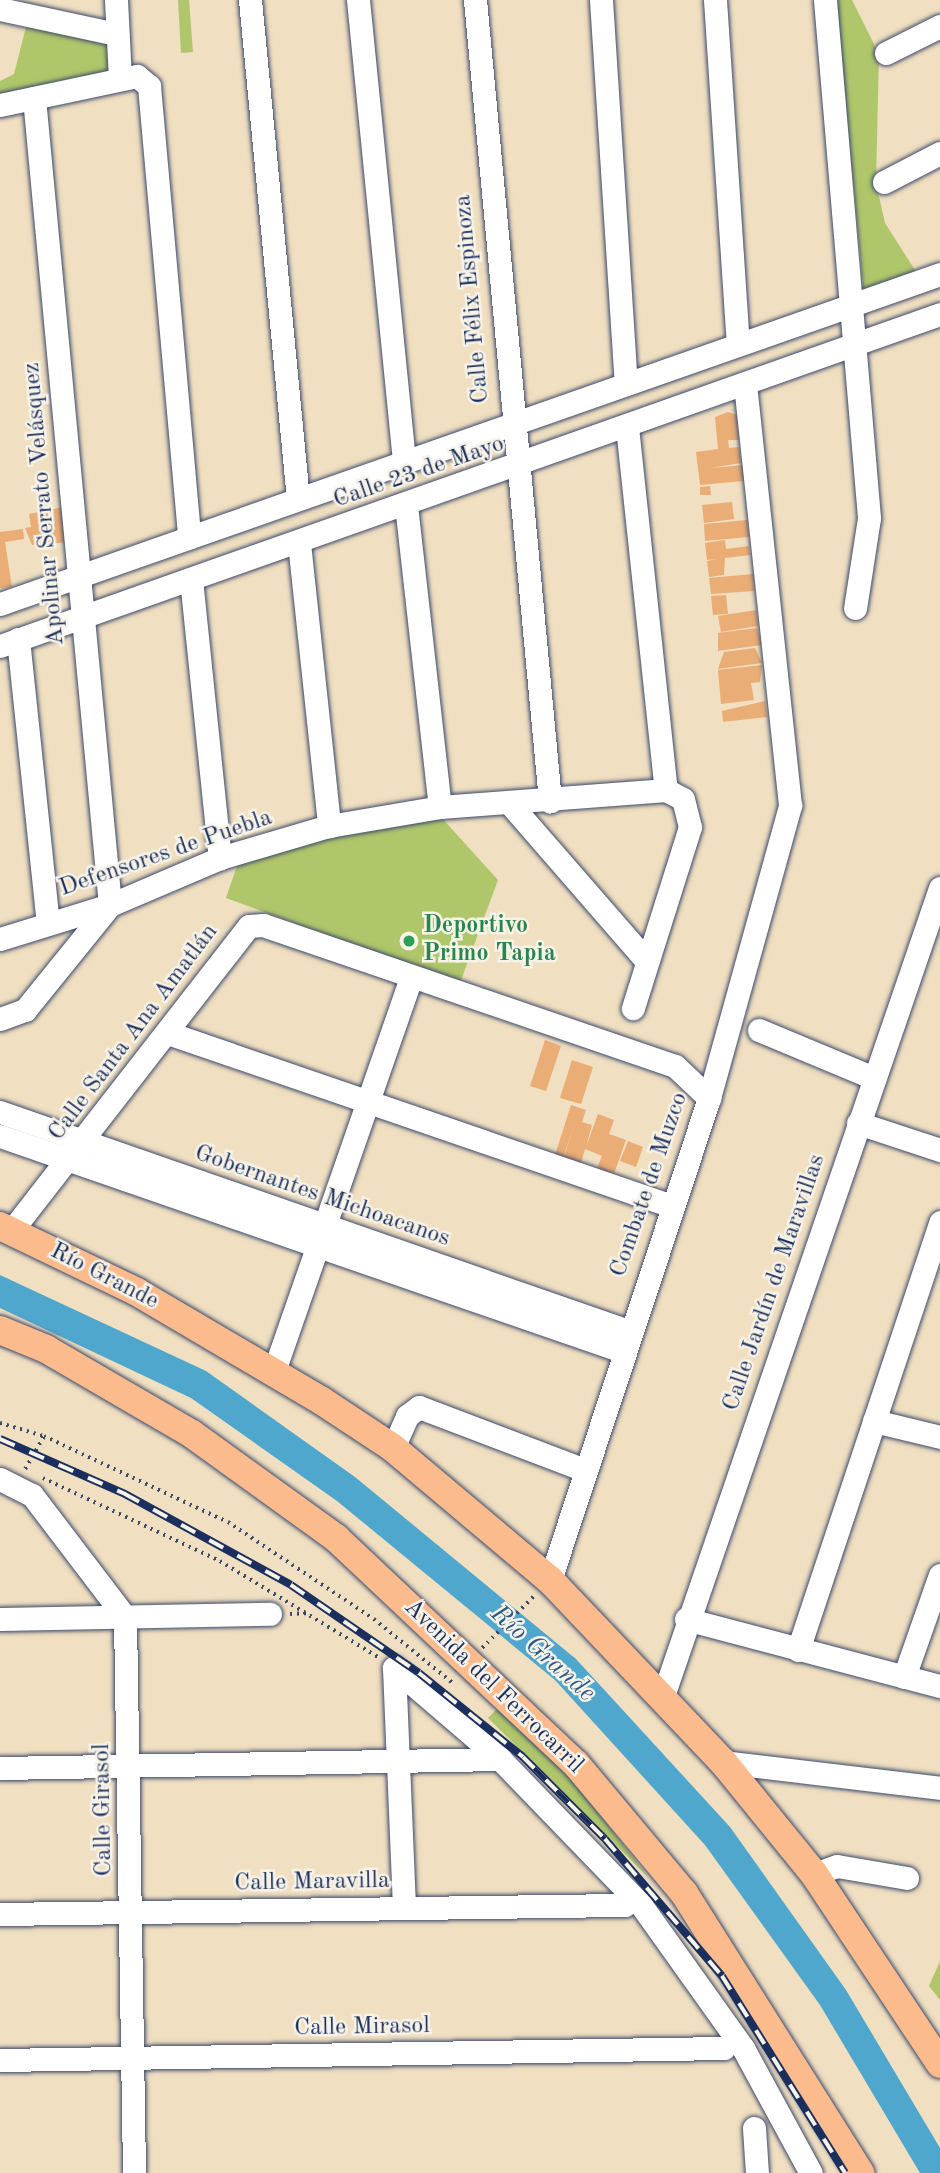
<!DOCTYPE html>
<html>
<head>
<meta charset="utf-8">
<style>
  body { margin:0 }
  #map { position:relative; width:940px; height:2173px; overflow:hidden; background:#f0dfc0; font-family:"Old Standard TT",serif }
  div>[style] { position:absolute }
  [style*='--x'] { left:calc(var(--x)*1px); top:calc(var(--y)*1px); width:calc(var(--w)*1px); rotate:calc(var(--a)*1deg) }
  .green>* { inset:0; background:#b0c66a }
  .water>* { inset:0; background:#50a7cd }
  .building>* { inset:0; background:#e9ad75 }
  .path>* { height:3.5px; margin-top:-1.75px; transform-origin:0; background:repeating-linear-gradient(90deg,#3b496d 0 2px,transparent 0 7px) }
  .roads { filter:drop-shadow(0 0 2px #3b496d) drop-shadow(0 0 2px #3b496d) }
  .minor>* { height:23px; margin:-11.5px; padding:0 11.5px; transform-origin:11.5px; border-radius:11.5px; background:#fff }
  .major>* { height:28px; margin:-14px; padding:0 14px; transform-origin:14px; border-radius:14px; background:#fbbb8c }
  .rail>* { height:8px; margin-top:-4px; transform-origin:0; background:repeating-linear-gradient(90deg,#f7f3e8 0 16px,#1b2f5e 0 32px); box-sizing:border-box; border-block:2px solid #1b2f5e }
  .dots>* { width:19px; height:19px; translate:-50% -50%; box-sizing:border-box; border:4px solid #f7f3e8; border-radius:50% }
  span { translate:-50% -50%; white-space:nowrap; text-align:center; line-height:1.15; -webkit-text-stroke:5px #f7f3e8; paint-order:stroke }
  .street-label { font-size:24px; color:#1b2f5e }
  .leisure-label { font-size:24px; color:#27864d; font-weight:700 }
  .left { translate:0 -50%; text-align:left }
  .water-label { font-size:26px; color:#2e5985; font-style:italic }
</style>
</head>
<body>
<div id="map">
  <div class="green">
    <div style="clip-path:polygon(178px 0,189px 0,193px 52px,181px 53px)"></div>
    <div style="clip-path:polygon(836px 0,852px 0,879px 54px,876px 183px,885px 223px,920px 278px,864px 296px)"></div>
    <div style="clip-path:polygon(26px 27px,113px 44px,112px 70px,0 101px,0 81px,14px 74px)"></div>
    <div style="clip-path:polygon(440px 816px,498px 880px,460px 983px,226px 898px,240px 857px,331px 832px)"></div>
    <div style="clip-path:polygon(499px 1707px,566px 1771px,649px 1878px,488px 1718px)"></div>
    <div style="clip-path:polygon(940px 1961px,940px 2000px,929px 1986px)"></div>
  </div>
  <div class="water">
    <div style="clip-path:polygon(0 1275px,206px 1371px,355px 1477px,576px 1659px,730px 1827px,846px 1990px,940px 2148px,940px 2173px,920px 2173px,820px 2005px,705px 1845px,555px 1680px,337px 1501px,191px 1398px,0 1308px)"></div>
  </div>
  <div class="building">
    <div style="clip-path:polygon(728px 412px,737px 415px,740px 440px,728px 440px,729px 448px,739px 447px,741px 463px,710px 468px,743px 465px,744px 481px,700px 485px,696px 452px,718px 449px,715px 417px)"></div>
    <div style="clip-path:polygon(710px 486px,711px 495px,700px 495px,700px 487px)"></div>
    <div style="clip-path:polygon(732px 502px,734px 519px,704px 523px,702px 505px)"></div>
    <div style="clip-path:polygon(68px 506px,72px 542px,32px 545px,25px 528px,31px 527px,29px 514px)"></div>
    <div style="clip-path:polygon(747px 520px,749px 537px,705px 541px,704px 524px)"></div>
    <div style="clip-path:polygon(23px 529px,24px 539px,5px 542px,12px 587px,0 588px,0 532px)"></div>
    <div style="clip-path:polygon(725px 540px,726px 549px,749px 546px,750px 555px,725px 558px,724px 575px,709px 577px,707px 561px,717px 559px,707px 560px,705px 543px)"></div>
    <div style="clip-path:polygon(753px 574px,754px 591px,711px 594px,709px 578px)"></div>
    <div style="clip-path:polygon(726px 595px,728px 614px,713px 615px,711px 596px)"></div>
    <div style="clip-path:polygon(756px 610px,758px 626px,721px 632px,718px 616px)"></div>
    <div style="clip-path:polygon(757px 628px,762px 645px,718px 651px,718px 633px)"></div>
    <div style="clip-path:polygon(755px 648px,762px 663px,718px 669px,724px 652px)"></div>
    <div style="clip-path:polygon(762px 665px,760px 682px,751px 683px,754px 700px,721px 704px,718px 670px)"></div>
    <div style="clip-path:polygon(765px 701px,767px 717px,723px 722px,722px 711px)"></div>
    <div style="clip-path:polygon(545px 1040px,561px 1046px,546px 1091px,530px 1086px)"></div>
    <div style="clip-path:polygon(572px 1060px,593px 1067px,581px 1104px,560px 1098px)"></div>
    <div style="clip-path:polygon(571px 1105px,586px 1110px,582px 1122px,592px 1125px,586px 1147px,598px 1114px,614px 1120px,609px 1134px,626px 1140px,614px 1174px,597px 1168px,602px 1156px,585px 1149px,581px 1163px,564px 1157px,574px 1125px,563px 1158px,555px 1155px)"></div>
    <div style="clip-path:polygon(628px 1141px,643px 1147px,636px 1167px,620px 1161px)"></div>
  </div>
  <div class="path">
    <div style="--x:0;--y:1423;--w:46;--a:16.5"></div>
    <div style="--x:44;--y:1436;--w:203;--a:25.1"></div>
    <div style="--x:228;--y:1522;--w:175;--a:33.6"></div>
    <div style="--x:374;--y:1619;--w:103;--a:39.1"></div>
    <div style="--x:25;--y:1469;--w:38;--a:-60"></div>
    <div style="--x:43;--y:1478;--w:195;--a:25.1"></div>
    <div style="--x:220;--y:1561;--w:185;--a:31.3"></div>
    <div style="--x:290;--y:1614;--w:20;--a:-3"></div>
    <div style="--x:482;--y:1648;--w:76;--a:-45"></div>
  </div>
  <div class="roads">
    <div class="minor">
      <div style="--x:116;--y:0;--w:78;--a:87.1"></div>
      <div style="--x:250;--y:0;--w:501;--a:84.51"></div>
      <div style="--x:358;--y:0;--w:464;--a:84.3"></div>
      <div style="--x:475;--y:0;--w:805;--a:84.65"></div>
      <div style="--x:601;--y:0;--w:384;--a:86.3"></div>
      <div style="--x:715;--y:0;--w:344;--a:86.2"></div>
      <div style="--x:825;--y:0;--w:520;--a:85.14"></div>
      <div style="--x:869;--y:518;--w:91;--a:98.8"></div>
      <div style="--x:0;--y:9;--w:120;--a:12.1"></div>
      <div style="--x:886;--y:53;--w:60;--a:-26.6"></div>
      <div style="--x:34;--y:98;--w:811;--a:84.62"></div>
      <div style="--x:0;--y:105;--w:140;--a:-12"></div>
      <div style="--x:137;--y:76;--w:16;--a:40"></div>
      <div style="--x:149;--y:86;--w:453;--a:84.9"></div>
      <div style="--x:884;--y:182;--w:63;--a:-27.4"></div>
      <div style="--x:627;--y:427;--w:365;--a:83.9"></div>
      <div style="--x:406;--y:505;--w:304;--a:83.6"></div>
      <div style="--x:299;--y:543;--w:285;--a:83.9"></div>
      <div style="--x:191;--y:579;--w:281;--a:84.1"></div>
      <div style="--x:0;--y:604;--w:996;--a:-19.34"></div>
      <div style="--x:18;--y:639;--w:286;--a:84"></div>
      <div style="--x:0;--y:646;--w:997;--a:-19.45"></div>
      <div style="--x:511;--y:805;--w:204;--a:49"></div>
      <div style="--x:0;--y:939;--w:115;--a:-17.2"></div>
      <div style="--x:110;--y:905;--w:120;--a:-23.1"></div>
      <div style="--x:220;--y:858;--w:114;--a:-16.4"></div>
      <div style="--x:329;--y:826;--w:113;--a:-9.7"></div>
      <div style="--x:440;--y:807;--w:227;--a:-4.3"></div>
      <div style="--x:666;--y:790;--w:19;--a:28"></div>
      <div style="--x:683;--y:799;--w:29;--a:76"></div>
      <div style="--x:690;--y:827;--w:190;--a:107.5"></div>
      <div style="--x:0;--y:1019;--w:27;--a:-20"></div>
      <div style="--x:25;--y:1010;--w:135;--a:-51"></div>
      <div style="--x:759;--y:1030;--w:125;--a:22.7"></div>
      <div style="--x:168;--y:1033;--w:530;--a:18.95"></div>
      <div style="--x:0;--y:1112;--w:665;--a:19.22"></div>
      <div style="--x:858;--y:1123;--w:86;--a:18.2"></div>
      <div style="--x:0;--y:1136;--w:658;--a:19.07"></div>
      <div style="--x:12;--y:1230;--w:385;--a:-52.1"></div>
      <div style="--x:249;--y:926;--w:14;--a:-4"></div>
      <div style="--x:263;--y:925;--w:435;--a:18.9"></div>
      <div style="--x:675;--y:1066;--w:47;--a:43.3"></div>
      <div style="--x:274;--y:1371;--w:416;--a:-70.8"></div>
      <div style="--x:874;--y:1421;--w:68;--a:13.6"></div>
      <div style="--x:393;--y:1448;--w:35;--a:-66"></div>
      <div style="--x:407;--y:1416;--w:15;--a:-37"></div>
      <div style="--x:419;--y:1407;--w:178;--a:20.8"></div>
      <div style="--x:0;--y:1479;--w:36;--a:27"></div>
      <div style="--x:32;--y:1495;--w:153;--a:52.7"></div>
      <div style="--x:125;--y:1617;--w:556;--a:89.07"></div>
      <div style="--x:550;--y:1580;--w:508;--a:-71.74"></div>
      <div style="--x:709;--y:1098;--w:304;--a:-74.5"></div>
      <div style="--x:790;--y:805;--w:422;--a:-96.1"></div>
      <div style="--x:0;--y:1619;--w:270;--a:-1.1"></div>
      <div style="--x:686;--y:1619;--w:263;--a:14.8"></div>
      <div style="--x:798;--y:1650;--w:451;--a:-71.6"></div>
      <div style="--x:394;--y:1668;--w:140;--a:40.6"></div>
      <div style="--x:500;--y:1759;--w:203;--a:46"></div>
      <div style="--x:641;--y:1905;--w:176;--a:54.5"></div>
      <div style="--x:743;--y:2048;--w:142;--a:61.5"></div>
      <div style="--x:394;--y:1668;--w:240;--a:87.6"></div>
      <div style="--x:904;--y:1677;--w:108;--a:-70.6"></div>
      <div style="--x:663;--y:1696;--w:854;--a:-71.08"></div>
      <div style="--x:723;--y:1762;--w:219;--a:6.8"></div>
      <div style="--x:0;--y:1768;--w:500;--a:-1.03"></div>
      <div style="--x:814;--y:1874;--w:24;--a:-19"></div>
      <div style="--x:837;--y:1866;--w:71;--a:9.7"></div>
      <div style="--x:0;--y:1914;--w:625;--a:-0.83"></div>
      <div style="--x:0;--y:2060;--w:724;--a:-0.95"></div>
      <div style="--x:754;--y:2128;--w:45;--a:86.2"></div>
    </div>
    <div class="major">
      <div style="--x:0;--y:1226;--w:152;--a:25.7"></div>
      <div style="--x:137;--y:1292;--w:215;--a:30.5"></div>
      <div style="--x:322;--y:1401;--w:85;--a:33.5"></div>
      <div style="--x:393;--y:1448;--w:205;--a:40.1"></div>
      <div style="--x:550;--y:1580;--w:251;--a:46.5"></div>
      <div style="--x:723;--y:1762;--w:144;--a:50.9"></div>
      <div style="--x:814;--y:1874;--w:228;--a:56.4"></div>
      <div style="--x:0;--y:1330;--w:50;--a:22.4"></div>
      <div style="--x:46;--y:1349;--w:169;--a:30.2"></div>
      <div style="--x:192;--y:1434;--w:178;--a:35.8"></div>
      <div style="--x:336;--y:1538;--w:330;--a:43.3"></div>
      <div style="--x:576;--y:1764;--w:168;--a:50.1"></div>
      <div style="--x:684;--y:1893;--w:331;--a:57.8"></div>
    </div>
  </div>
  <div class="rail">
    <div style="--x:0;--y:1439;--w:137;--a:23.7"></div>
    <div style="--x:125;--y:1494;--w:189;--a:28.7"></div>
    <div style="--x:291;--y:1585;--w:155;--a:34.5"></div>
    <div style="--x:419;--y:1673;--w:134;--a:38.9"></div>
    <div style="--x:523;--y:1757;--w:116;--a:45"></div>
    <div style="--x:605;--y:1839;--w:180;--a:49.5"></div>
    <div style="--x:722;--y:1976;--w:232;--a:58"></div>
  </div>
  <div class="dots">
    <div style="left:409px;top:941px;background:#2e9e5b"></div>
  </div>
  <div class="street-label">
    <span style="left:473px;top:299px;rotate:-95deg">Calle Félix Espinoza</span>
    <span style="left:419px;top:473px;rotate:-19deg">Calle 23 de Mayo</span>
    <span style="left:45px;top:504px;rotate:-95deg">Apolinar Serrato Velásquez</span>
    <span style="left:166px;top:854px;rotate:-19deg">Defensores de Puebla</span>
    <span style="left:134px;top:1033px;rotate:-53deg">Calle Santa Ana Amatlán</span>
    <span style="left:650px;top:1185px;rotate:-71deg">Combate de Muzco</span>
    <span style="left:322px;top:1197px;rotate:19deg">Gobernantes Michoacanos</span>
    <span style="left:104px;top:1277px;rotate:27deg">Río Grande</span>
    <span style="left:775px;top:1283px;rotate:-71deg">Calle Jardín de Maravillas</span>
    <span style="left:493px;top:1687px;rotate:44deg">Avenida del Ferrocarril</span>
    <span style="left:104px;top:1810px;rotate:-91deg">Calle Girasol</span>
    <span style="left:312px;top:1883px;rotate:-1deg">Calle Maravilla</span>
    <span style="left:362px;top:2028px;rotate:-1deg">Calle Mirasol</span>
  </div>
  <div class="leisure-label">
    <span class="left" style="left:423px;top:941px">Deportivo<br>Primo Tapia</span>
  </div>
  <div class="water-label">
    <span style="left:542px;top:1654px;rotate:42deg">Río Grande</span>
  </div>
</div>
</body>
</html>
